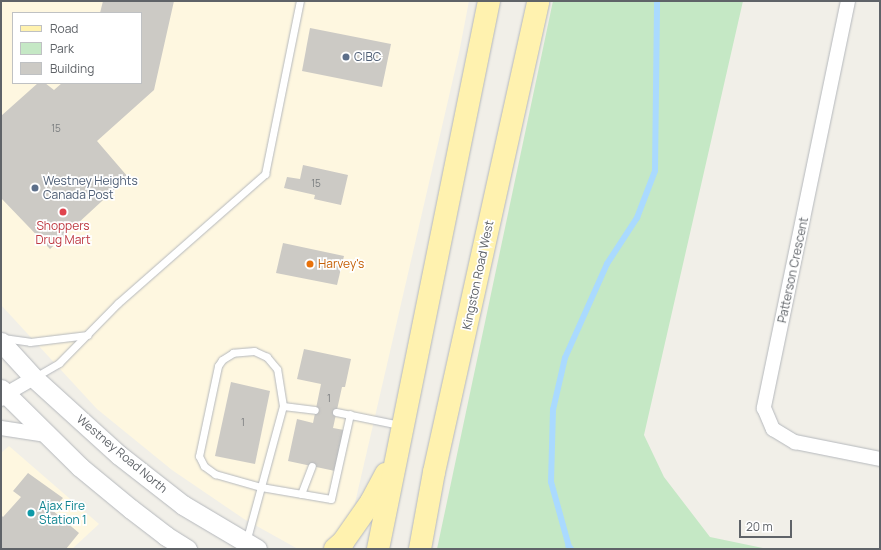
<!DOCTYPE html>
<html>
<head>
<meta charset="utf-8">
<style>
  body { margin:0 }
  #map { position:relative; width:881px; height:550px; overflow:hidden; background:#f1efe8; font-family:Manrope,sans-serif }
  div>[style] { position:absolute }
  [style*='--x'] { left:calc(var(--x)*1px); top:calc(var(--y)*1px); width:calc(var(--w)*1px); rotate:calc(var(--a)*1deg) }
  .commercial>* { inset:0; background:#fef7e0 }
  .green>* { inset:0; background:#c5e8c5 }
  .stream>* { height:5.5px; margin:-2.75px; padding:0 2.75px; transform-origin:2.75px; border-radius:2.75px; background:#aadaff }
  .building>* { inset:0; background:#cccac5 }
  .roads { filter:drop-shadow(0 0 1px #b5b8bc) drop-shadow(0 0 1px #b5b8bc) }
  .lane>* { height:7px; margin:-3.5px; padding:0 3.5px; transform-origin:3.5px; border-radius:3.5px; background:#fff }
  .street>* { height:14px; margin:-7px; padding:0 7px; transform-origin:7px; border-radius:7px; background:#fff }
  .secondary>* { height:19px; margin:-9.5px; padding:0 9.5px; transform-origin:9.5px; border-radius:9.5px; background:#fff }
  .primary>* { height:22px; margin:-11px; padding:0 11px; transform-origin:11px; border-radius:11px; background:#fff2af }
  .dots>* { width:11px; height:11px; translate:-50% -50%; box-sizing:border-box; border:2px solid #fff; border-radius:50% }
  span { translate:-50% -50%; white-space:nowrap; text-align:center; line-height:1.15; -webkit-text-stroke:3.5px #fff; paint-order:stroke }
  .number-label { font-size:10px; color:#7a7d7f }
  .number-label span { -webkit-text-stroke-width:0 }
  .service-label { font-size:12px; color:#4e5e75 }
  .left { translate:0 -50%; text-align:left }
  .health-label { font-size:12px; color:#be3a42 }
  .food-label { font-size:12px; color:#c56008 }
  .street-label { font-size:12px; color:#5f6368 }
  .culture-label { font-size:12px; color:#0d838f }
  .frame { position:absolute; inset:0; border:2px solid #5f6368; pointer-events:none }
  .legend { position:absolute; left:12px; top:12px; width:130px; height:72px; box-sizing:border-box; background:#fff; border:1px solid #bfc1c3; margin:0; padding:5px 7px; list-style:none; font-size:12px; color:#5f6368 }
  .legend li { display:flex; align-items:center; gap:8px; height:20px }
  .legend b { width:20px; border:1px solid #bfc1c3 }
  .scale { position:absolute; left:739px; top:520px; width:53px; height:18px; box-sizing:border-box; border:2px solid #5f6368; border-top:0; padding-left:5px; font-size:12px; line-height:14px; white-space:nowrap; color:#5f6368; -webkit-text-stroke:3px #fff; paint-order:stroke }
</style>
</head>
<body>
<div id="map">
  <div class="commercial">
    <div style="clip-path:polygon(evenodd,1px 1px,469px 1px,459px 53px,352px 516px,326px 549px,298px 549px,244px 519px,172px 470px,97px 409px,1px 305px,1px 1px,13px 13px,141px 13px,141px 83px,13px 83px,13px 13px)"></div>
    <div style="clip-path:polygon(9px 446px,99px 524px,72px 549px,1px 549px,1px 453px)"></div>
  </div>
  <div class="green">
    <div style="clip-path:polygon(553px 1px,743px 1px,644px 435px,664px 477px,710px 537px,768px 549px,437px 549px)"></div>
  </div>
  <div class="stream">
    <div style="--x:571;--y:549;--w:3;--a:-135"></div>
    <div style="--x:569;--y:547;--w:67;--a:-105.5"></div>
    <div style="--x:551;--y:482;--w:72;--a:-88.4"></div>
    <div style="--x:553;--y:410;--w:53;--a:-77"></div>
    <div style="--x:565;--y:358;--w:103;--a:-65.9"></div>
    <div style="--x:607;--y:264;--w:55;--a:-56.9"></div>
    <div style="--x:637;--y:218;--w:50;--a:-69"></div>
    <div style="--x:655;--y:171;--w:170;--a:-89.3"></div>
  </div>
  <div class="building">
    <div style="clip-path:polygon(103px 1px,174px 1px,154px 90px,97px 141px,128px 177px,50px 249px,1px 198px,1px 116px,38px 83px,45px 83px,54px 90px,62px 83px,141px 83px,141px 13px,100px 13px)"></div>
    <div style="clip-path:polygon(310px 28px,391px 44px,382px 87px,302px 71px)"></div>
    <div style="clip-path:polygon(303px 165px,348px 175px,341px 205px,314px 199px,315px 195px,284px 188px,287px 177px,300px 179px)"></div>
    <div style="clip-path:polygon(283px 243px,344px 256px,337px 285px,276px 273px)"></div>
    <div style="clip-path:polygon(304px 349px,351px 359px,345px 387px,342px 387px,333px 428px,344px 430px,335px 471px,288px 461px,297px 419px,313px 423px,321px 384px,297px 379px)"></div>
    <div style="clip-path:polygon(231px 382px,270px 391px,255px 464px,215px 456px)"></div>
    <div style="clip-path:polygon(28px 473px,63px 498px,52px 510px,79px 533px,66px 549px,1px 549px,1px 515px,3px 517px,21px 497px,13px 491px)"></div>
  </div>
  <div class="roads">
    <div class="lane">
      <div style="--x:3;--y:338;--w:27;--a:8"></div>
      <div style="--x:30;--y:342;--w:58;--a:-6.9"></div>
      <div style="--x:35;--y:377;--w:28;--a:-30"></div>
      <div style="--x:59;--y:363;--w:84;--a:-45.5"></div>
      <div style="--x:118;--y:303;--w:196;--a:-41.3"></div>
      <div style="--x:265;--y:174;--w:177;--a:-78.6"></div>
      <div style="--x:283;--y:406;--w:37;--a:-99"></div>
      <div style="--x:277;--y:369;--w:16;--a:-130"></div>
      <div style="--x:267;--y:357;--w:14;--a:-155"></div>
      <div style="--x:254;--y:351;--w:21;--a:175"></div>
      <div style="--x:233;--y:353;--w:13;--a:148"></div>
      <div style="--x:222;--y:360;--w:7;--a:124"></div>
      <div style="--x:218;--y:366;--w:92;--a:101.9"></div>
      <div style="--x:199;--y:456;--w:11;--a:63"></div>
      <div style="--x:204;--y:466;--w:14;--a:36"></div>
      <div style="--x:215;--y:474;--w:48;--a:15.8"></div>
      <div style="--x:261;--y:487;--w:71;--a:9.7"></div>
      <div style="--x:331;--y:499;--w:87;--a:-77.4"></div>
      <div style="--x:336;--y:412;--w:65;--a:11.5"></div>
      <div style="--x:301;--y:494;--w:30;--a:-69"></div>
      <div style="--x:246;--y:542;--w:141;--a:-74.8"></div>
      <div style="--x:283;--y:406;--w:32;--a:7"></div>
    </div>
    <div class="street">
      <div style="--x:848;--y:1;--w:416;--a:101.7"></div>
      <div style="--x:764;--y:408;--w:23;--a:67"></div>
      <div style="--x:773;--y:429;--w:26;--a:31"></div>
      <div style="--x:795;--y:442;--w:87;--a:11.3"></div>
      <div style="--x:1;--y:399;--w:7;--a:-45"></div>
      <div style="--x:6;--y:394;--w:32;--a:-30"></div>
      <div style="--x:1;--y:428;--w:46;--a:8.8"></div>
    </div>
    <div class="secondary">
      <div style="--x:1;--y:342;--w:49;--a:47.5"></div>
      <div style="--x:34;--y:378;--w:115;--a:42.2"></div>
      <div style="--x:119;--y:455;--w:81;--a:38"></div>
      <div style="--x:183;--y:505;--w:86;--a:30.7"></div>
      <div style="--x:1;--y:389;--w:111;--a:44.6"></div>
      <div style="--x:80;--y:467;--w:66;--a:39.5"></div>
      <div style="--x:131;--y:509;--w:44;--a:37.6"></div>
      <div style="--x:166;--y:536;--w:25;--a:32"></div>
    </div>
    <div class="primary">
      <div style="--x:335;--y:549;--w:11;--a:-41"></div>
      <div style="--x:343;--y:542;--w:49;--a:-55"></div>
      <div style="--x:371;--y:502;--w:32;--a:-62"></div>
      <div style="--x:378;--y:549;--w:559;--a:-78.55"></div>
      <div style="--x:420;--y:549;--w:78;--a:-79.7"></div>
      <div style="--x:434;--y:472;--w:482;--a:-77.5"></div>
    </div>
  </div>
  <div class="dots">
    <div style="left:346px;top:57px;background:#5c6f8a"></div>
    <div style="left:35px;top:188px;background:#5c6f8a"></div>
    <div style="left:63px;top:212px;background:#e0444e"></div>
    <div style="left:310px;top:264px;background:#e8710a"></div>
    <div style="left:31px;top:513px;background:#0f9aa8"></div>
  </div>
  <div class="number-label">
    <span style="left:56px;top:129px">15</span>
    <span style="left:316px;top:184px">15</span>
    <span style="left:329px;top:399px">1</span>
    <span style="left:243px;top:423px">1</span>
  </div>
  <div class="service-label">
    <span class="left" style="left:354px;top:57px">CIBC</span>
    <span class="left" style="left:43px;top:188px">Westney Heights<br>Canada Post</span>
  </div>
  <div class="health-label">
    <span style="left:63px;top:233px">Shoppers<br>Drug Mart</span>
  </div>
  <div class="food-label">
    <span class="left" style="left:318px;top:264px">Harvey's</span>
  </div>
  <div class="street-label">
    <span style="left:793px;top:270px;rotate:-78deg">Patterson Crescent</span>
    <span style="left:478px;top:275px;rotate:-78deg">Kingston Road West</span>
    <span style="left:122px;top:454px;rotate:40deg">Westney Road North</span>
  </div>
  <div class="culture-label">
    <span class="left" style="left:39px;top:513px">Ajax Fire<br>Station 1</span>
  </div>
  <div class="frame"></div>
  <ul class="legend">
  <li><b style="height:5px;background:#fff2af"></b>Road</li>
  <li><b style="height:11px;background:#c5e8c5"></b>Park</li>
  <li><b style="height:11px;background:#cccac5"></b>Building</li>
  </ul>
  <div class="scale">20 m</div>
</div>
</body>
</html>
